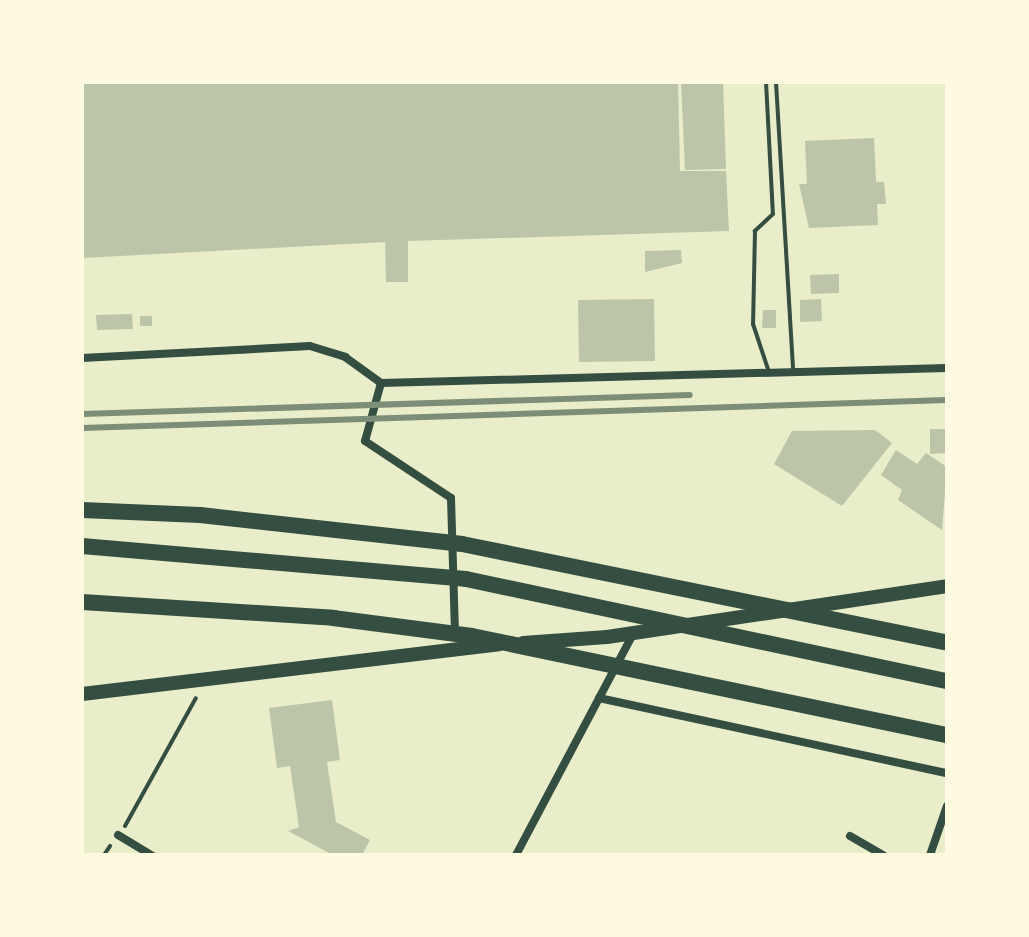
<!DOCTYPE html>
<html>
<head>
<meta charset="utf-8">
<style>
  body { margin:0 }
  #map { position:relative; width:1029px; height:937px; overflow:hidden; background:#e9edc9; font-family:"Asap Condensed",sans-serif }
  div>[style] { position:absolute }
  [style*='--x'] { left:calc(var(--x)*1px); top:calc(var(--y)*1px); width:calc(var(--w)*1px); rotate:calc(var(--a)*1deg) }
  .building>* { inset:0; background:#bcc5a7 }
  .path>* { height:4px; margin:-2px; padding:0 2px; transform-origin:2px; border-radius:2px; background:#344e41 }
  .service>* { height:4px; margin:-2px; padding:0 2px; transform-origin:2px; border-radius:2px; background:#344e41 }
  .minor>* { height:8px; margin:-4px; padding:0 4px; transform-origin:4px; border-radius:4px; background:#344e41 }
  .trunk>* { height:14px; margin:-7px; padding:0 7px; transform-origin:7px; border-radius:7px; background:#344e41 }
  .motorway>* { height:16px; margin:-8px; padding:0 8px; transform-origin:8px; border-radius:8px; background:#344e41 }
  .rail>* { height:6px; margin:-3px; padding:0 3px; transform-origin:3px; border-radius:3px; background:#7c8e77 }
  span { translate:-50% -50%; white-space:nowrap; text-align:center; line-height:1.15; -webkit-text-stroke:6px #fefae0; paint-order:stroke }
  .frame { position:absolute; inset:0; border:84px solid #fefae0; pointer-events:none }
</style>
</head>
<body>
<div id="map">
  <div class="building">
    <div style="clip-path:polygon(82px 82px,678px 82px,680px 171px,726px 171px,729px 231px,408px 241px,408px 282px,386px 282px,385px 242px,82px 258px)"></div>
    <div style="clip-path:polygon(681px 82px,723px 82px,726px 169px,685px 170px)"></div>
    <div style="clip-path:polygon(874px 138px,876px 182px,884px 182px,886px 204px,877px 204px,878px 225px,809px 228px,799px 184px,807px 184px,805px 141px)"></div>
    <div style="clip-path:polygon(681px 250px,682px 263px,645px 272px,645px 251px)"></div>
    <div style="clip-path:polygon(839px 274px,839px 293px,811px 294px,810px 275px)"></div>
    <div style="clip-path:polygon(654px 299px,655px 361px,579px 362px,578px 300px)"></div>
    <div style="clip-path:polygon(821px 299px,822px 321px,800px 322px,800px 300px)"></div>
    <div style="clip-path:polygon(763px 310px,776px 310px,776px 328px,762px 328px)"></div>
    <div style="clip-path:polygon(132px 314px,133px 329px,97px 330px,96px 315px)"></div>
    <div style="clip-path:polygon(140px 316px,152px 316px,152px 326px,140px 326px)"></div>
    <div style="clip-path:polygon(930px 429px,947px 429px,947px 453px,930px 454px)"></div>
    <div style="clip-path:polygon(875px 430px,892px 443px,842px 506px,774px 464px,792px 431px)"></div>
    <div style="clip-path:polygon(896px 450px,917px 464px,926px 453px,947px 467px,942px 530px,898px 500px,902px 490px,881px 475px)"></div>
    <div style="clip-path:polygon(332px 700px,340px 760px,327px 762px,336px 822px,370px 840px,362px 855px,333px 855px,288px 831px,299px 827px,290px 766px,277px 768px,269px 708px)"></div>
  </div>
  <div class="path">
    <div style="--x:125;--y:826;--w:146;--a:-61"></div>
    <div style="--x:104;--y:855;--w:11;--a:-56"></div>
  </div>
  <div class="service">
    <div style="--x:766;--y:82;--w:132;--a:87"></div>
    <div style="--x:773;--y:214;--w:25;--a:137"></div>
    <div style="--x:755;--y:231;--w:93;--a:91.2"></div>
    <div style="--x:753;--y:324;--w:51;--a:71.6"></div>
    <div style="--x:776;--y:82;--w:289;--a:86.6"></div>
  </div>
  <div class="minor">
    <div style="--x:82;--y:358;--w:228;--a:-3"></div>
    <div style="--x:310;--y:346;--w:37;--a:17"></div>
    <div style="--x:345;--y:357;--w:44;--a:35.8"></div>
    <div style="--x:381;--y:383;--w:60;--a:105.4"></div>
    <div style="--x:365;--y:441;--w:103;--a:33.5"></div>
    <div style="--x:451;--y:498;--w:138;--a:88.3"></div>
    <div style="--x:381;--y:383;--w:566;--a:-1.52"></div>
    <div style="--x:599;--y:698;--w:356;--a:12.2"></div>
    <div style="--x:118;--y:835;--w:39;--a:31"></div>
    <div style="--x:850;--y:836;--w:38;--a:30"></div>
    <div style="--x:516;--y:855;--w:250;--a:-62.1"></div>
    <div style="--x:930;--y:855;--w:52;--a:-70.9"></div>
  </div>
  <div class="trunk">
    <div style="--x:523;--y:643;--w:84;--a:-4.1"></div>
    <div style="--x:607;--y:637;--w:344;--a:-8.5"></div>
    <div style="--x:82;--y:694;--w:420;--a:-6.8"></div>
  </div>
  <div class="motorway">
    <div style="--x:82;--y:510;--w:118;--a:2.4"></div>
    <div style="--x:200;--y:515;--w:264;--a:6.3"></div>
    <div style="--x:462;--y:544;--w:495;--a:11.5"></div>
    <div style="--x:82;--y:546;--w:385;--a:4.9"></div>
    <div style="--x:466;--y:579;--w:492;--a:12"></div>
    <div style="--x:82;--y:602;--w:252;--a:3.6"></div>
    <div style="--x:333;--y:618;--w:140;--a:7.4"></div>
    <div style="--x:472;--y:636;--w:485;--a:11.8"></div>
  </div>
  <div class="rail">
    <div style="--x:82;--y:414;--w:608;--a:-1.79"></div>
    <div style="--x:82;--y:428;--w:865;--a:-1.85"></div>
  </div>
  <div class="frame"></div>
</div>
</body>
</html>
